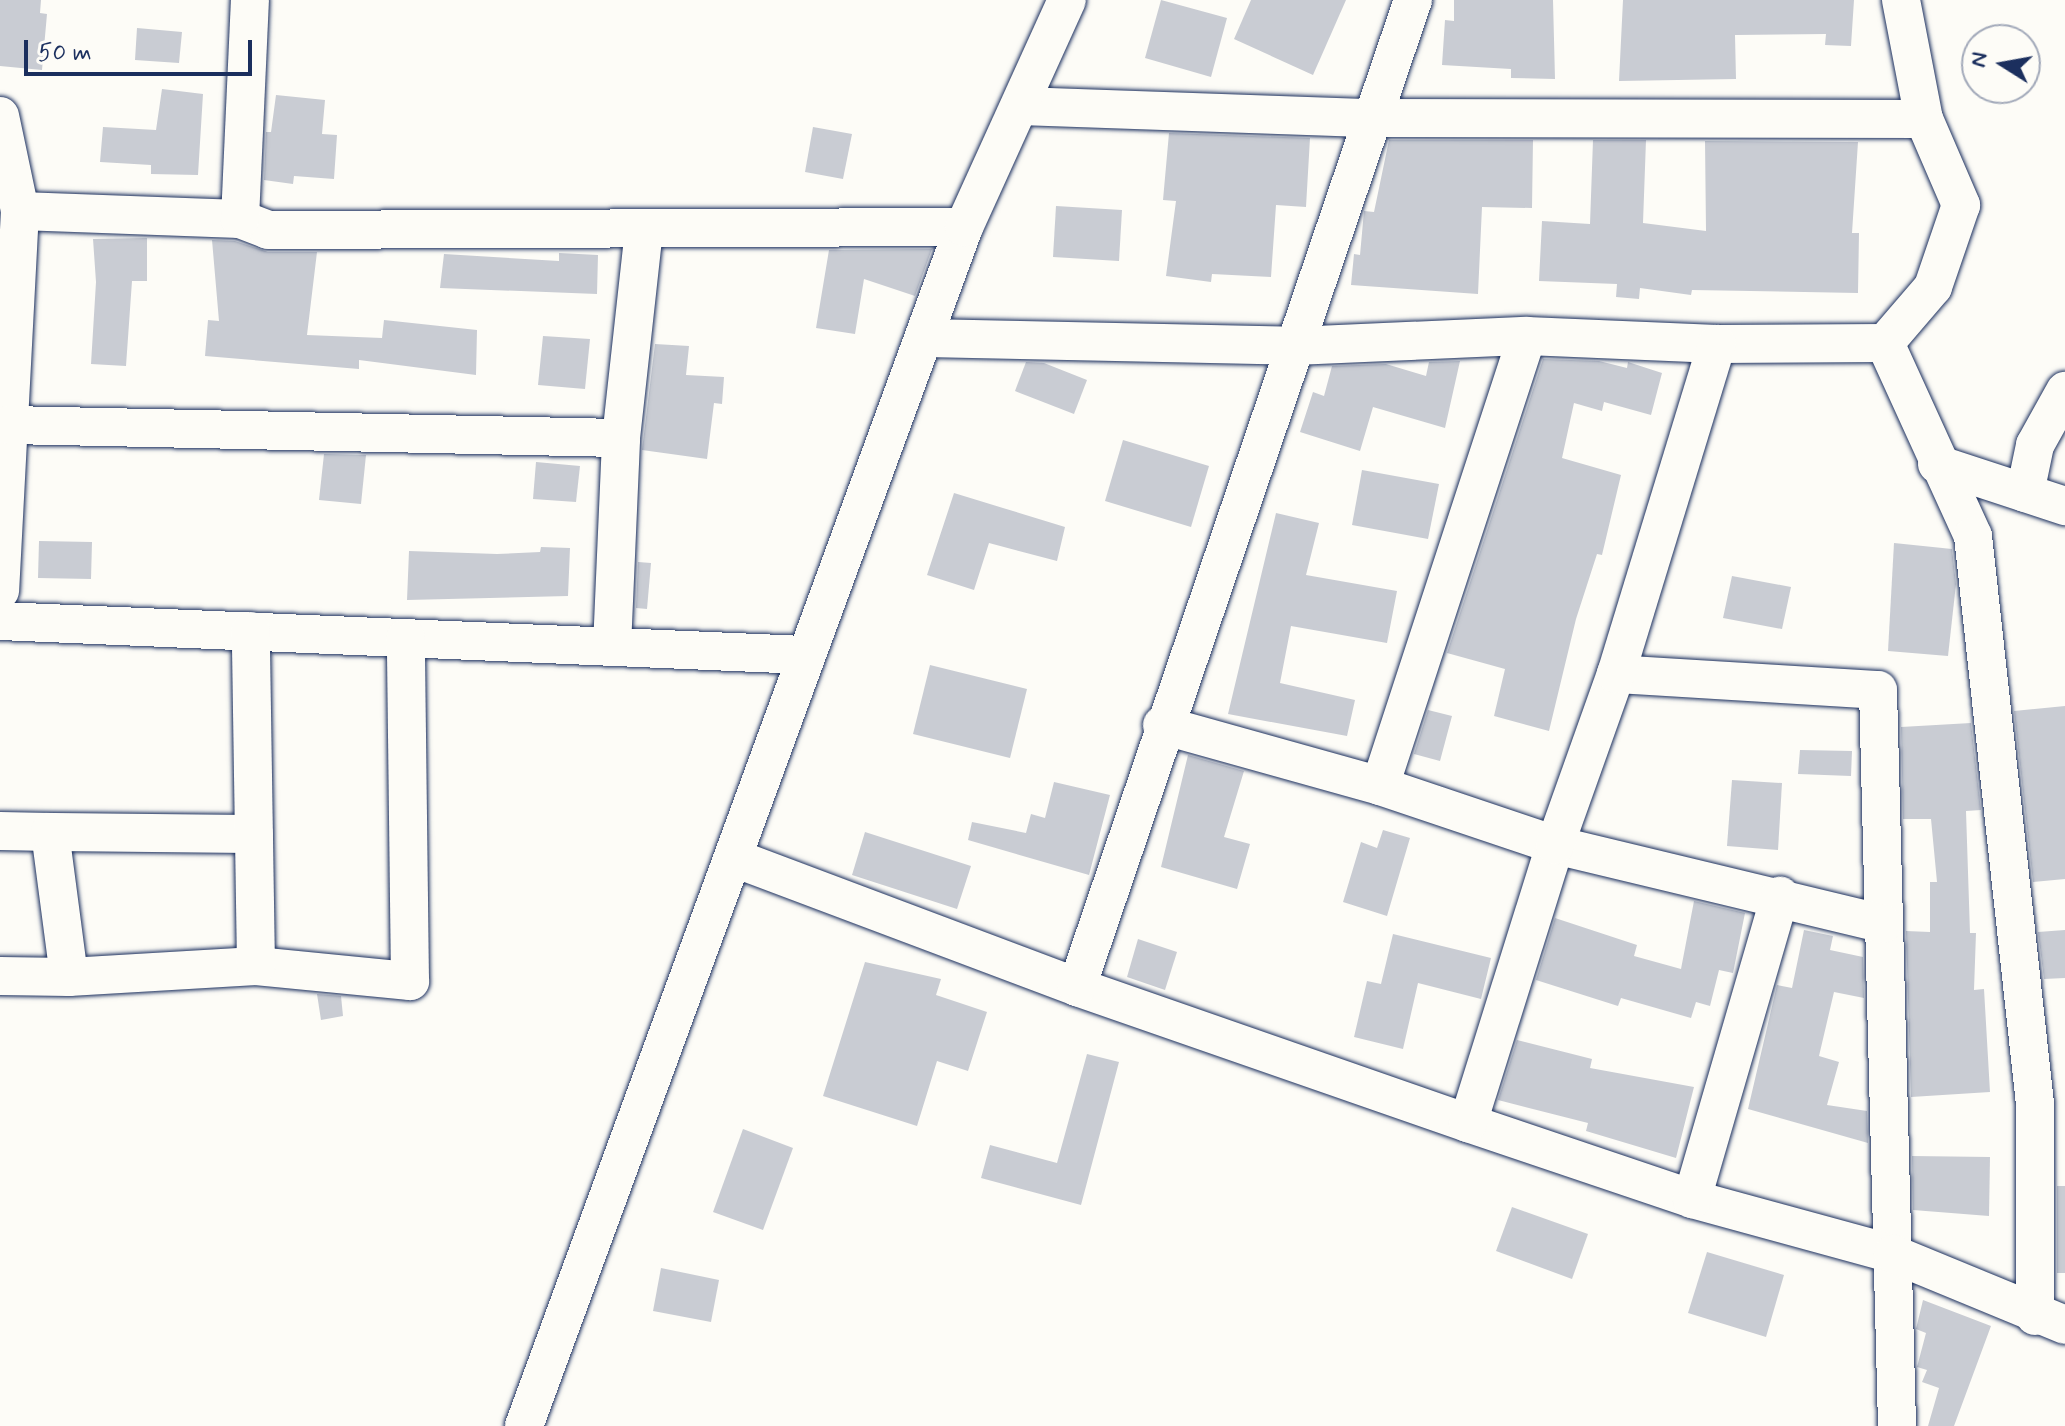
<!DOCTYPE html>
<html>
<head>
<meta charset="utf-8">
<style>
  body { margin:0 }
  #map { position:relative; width:2065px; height:1426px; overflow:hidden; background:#fdfcf7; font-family:Mynerve,sans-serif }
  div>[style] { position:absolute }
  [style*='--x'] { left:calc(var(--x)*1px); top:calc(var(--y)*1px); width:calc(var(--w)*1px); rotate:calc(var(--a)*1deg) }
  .building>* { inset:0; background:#c9ccd3 }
  .roads { filter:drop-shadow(0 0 2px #1b2f5e) drop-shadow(0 0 2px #1b2f5e) }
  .minor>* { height:38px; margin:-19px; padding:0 19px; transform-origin:19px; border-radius:19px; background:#fdfcf7 }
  span { translate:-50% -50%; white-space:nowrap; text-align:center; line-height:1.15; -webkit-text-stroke:6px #fdfcf7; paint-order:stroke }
  .north { position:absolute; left:1961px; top:24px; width:80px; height:80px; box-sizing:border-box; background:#fdfcf7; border:2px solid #a3aaba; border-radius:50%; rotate:281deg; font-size:22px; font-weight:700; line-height:32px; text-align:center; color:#1b2f5e }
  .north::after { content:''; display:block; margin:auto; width:28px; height:36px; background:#1b2f5e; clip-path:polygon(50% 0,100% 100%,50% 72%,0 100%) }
  .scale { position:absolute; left:24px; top:40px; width:228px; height:36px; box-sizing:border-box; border:4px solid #1b2f5e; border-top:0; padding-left:10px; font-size:24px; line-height:28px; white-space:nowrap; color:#1b2f5e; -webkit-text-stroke:6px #fdfcf7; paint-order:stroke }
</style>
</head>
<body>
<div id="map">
  <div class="building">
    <div style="clip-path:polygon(0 0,41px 0,40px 13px,47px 14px,42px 70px,0 66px)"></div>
    <div style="clip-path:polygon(1161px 0,1227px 18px,1211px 77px,1145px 58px)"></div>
    <div style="clip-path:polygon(1251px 0,1346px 0,1313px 75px,1234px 39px)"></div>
    <div style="clip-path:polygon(1454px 0,1553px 0,1555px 79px,1511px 78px,1511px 69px,1442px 65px,1445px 20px,1454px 21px)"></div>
    <div style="clip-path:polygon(1623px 0,1854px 0,1851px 46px,1825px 45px,1826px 34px,1735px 35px,1736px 79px,1619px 81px)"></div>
    <div style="clip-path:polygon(137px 28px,182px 32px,179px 63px,135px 60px)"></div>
    <div style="clip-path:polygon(162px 89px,203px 94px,198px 175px,151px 174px,151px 165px,100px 162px,103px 127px,156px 130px)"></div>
    <div style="clip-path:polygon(276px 95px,325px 100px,322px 134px,337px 135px,334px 179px,294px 176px,293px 184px,264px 180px,266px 132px,271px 132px)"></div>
    <div style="clip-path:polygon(813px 127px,852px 134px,843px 179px,805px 172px)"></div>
    <div style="clip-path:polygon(1169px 133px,1310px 138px,1306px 207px,1276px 205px,1271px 277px,1212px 274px,1211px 282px,1166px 276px,1176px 201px,1163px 200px)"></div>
    <div style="clip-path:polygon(1389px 140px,1533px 140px,1532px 208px,1482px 207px,1478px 294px,1351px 285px,1354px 254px,1360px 255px,1364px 211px,1374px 212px)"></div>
    <div style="clip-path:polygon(1593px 140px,1646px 140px,1643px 223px,1706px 231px,1705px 141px,1858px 142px,1852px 233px,1859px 233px,1858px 293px,1692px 290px,1691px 295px,1640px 288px,1639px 299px,1616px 297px,1617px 284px,1539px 281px,1542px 221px,1590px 224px)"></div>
    <div style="clip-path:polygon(1056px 206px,1122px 210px,1119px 261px,1053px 257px)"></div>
    <div style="clip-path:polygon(147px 238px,147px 281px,132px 281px,126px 366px,91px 364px,96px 282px,93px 239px)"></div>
    <div style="clip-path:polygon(212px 240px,235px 241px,268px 252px,317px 252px,307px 335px,382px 338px,384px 320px,477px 330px,476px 375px,359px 360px,359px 369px,205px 356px,208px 320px,219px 321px)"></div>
    <div style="clip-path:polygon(932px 249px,915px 296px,864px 279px,855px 334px,816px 328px,829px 250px)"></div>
    <div style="clip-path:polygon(559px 253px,598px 255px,597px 294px,440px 288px,444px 254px,559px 261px)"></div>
    <div style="clip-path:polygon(543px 336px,590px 339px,585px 389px,538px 385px)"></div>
    <div style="clip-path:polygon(655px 344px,689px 346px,686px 375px,724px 377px,722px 404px,714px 403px,707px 459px,642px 450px)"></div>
    <div style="clip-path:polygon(1543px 359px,1599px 361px,1627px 368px,1628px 362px,1662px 373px,1651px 415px,1604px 402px,1602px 411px,1574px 403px,1562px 458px,1621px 475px,1602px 555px,1597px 554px,1576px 619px,1549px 731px,1494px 716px,1505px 669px,1447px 653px)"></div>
    <div style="clip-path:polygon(1460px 361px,1445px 428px,1373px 407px,1360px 451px,1300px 432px,1313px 392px,1324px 396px,1332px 366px,1386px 364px,1426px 376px,1429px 362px)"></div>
    <div style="clip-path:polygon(1026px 362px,1044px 363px,1087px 380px,1074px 414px,1015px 391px)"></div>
    <div style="clip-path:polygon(1123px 440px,1209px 466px,1191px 527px,1105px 501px)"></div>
    <div style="clip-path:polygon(324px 454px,366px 455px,361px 504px,319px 500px)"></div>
    <div style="clip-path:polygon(536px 462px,580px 466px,576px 502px,533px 499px)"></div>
    <div style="clip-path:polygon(1362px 470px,1439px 484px,1428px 539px,1352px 525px)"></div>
    <div style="clip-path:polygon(954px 493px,1065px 527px,1057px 561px,989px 543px,974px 590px,927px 575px)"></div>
    <div style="clip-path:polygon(1276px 513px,1319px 523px,1306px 575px,1397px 591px,1387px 643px,1291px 626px,1280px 683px,1355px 700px,1347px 736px,1228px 714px)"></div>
    <div style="clip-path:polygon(39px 541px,92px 542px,91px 579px,38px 578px)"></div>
    <div style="clip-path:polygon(1894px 543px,1952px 549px,1956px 584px,1948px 656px,1888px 651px)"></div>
    <div style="clip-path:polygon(541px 547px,570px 548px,568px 596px,407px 600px,409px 551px,497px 554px,540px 552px)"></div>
    <div style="clip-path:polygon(638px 562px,651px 563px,647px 609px,636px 608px)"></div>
    <div style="clip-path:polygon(1732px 576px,1791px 587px,1782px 629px,1723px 618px)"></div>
    <div style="clip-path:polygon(930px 665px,1027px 689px,1010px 758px,913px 734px)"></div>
    <div style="clip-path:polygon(2065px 706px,2065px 879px,2033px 882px,2014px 711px)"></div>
    <div style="clip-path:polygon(1428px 710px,1452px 716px,1440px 761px,1414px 754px)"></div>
    <div style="clip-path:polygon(1971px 723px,1981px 810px,1966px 811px,1970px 933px,1976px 933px,1974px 990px,1984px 989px,1990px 1092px,1911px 1097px,1906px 931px,1930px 932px,1930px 882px,1937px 882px,1931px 819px,1903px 819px,1901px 727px)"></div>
    <div style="clip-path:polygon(1800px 750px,1852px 751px,1851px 776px,1798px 774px)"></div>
    <div style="clip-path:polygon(1188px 755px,1244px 771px,1224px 837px,1250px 844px,1237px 889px,1161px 867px)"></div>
    <div style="clip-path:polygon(1732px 780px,1782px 783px,1778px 850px,1727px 846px)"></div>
    <div style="clip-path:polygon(1054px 782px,1110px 795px,1089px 875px,968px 840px,972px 822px,1026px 833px,1031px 814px,1045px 818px)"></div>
    <div style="clip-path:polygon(1383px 830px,1410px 838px,1387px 916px,1343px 902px,1361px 842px,1377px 848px)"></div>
    <div style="clip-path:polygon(865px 832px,971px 866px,957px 909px,852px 875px)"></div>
    <div style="clip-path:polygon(1694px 901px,1745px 913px,1733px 973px,1719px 970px,1710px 1006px,1696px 1002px,1691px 1018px,1621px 998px,1618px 1006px,1536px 980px,1555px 918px,1637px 945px,1634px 956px,1681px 969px)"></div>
    <div style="clip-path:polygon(1804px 930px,1833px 936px,1830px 950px,1863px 957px,1864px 998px,1834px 992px,1819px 1056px,1839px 1062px,1827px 1105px,1867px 1111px,1868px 1143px,1748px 1109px,1777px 985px,1792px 988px)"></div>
    <div style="clip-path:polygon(2065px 930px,2065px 978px,2044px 979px,2038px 932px)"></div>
    <div style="clip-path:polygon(1393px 934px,1491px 958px,1481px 999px,1418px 983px,1403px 1049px,1354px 1037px,1367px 981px,1381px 984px)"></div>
    <div style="clip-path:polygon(1138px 939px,1177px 952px,1165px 990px,1127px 977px)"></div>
    <div style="clip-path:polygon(865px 962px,941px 979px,936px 995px,987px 1012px,968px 1071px,937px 1061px,917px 1126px,823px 1096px)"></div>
    <div style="clip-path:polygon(317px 994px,341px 996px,343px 1016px,321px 1020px)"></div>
    <div style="clip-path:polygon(1517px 1040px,1592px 1059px,1590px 1068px,1694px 1087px,1676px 1158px,1586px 1131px,1588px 1123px,1498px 1100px)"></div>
    <div style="clip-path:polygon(1087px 1054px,1119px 1062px,1081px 1205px,981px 1178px,990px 1145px,1057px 1163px)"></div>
    <div style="clip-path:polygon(743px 1129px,793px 1148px,763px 1230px,713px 1212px)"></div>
    <div style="clip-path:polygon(1912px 1156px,1990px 1157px,1989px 1216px,1913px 1210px)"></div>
    <div style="clip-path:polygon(2057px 1186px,2065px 1186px,2065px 1273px,2057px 1273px)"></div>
    <div style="clip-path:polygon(1512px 1207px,1588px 1234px,1572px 1279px,1496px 1251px)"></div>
    <div style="clip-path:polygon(1707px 1252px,1784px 1275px,1766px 1337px,1688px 1313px)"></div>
    <div style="clip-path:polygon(661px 1268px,719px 1280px,711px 1322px,653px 1311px)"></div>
    <div style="clip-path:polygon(1923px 1300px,1991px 1326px,1954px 1426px,1928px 1426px,1939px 1388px,1922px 1382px,1927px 1370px,1917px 1367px,1926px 1333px,1916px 1329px)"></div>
  </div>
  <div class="roads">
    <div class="minor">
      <div style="--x:1901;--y:0;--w:121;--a:79.1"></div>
      <div style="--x:1924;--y:119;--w:94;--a:66.7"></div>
      <div style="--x:1961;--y:205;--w:87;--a:108.9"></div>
      <div style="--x:1933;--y:287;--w:74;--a:130.6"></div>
      <div style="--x:1885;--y:343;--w:212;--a:65.5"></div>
      <div style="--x:1973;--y:536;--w:571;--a:83.77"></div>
      <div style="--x:2035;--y:1104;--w:212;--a:90"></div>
      <div style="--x:1020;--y:106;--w:352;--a:2"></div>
      <div style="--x:1372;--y:118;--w:552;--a:0.1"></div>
      <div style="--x:0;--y:116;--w:97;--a:78.1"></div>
      <div style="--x:20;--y:211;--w:380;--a:93"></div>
      <div style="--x:20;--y:211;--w:220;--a:2.1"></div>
      <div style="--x:240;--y:219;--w:30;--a:21"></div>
      <div style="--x:268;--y:230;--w:696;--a:-0.25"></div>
      <div style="--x:240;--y:219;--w:219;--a:-87.4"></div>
      <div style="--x:925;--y:338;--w:369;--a:1.2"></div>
      <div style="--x:1294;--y:346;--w:233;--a:-2.5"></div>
      <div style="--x:1527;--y:336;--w:190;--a:2.4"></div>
      <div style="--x:1717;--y:344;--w:168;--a:-0.3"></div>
      <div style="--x:9;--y:425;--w:612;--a:1.22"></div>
      <div style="--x:1937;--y:464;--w:135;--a:18.2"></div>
      <div style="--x:2025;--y:493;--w:49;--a:-78.2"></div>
      <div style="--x:2035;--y:445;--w:62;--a:-60.9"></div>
      <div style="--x:0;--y:621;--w:807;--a:2.42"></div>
      <div style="--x:612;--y:647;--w:209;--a:-87.5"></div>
      <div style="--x:621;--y:438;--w:209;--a:-83.7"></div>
      <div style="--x:1616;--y:674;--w:262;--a:3.5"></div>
      <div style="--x:1878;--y:690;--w:736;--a:88.52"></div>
      <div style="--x:1162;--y:725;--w:226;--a:15.6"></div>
      <div style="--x:1380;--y:786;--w:185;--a:18.6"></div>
      <div style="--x:1555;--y:845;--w:337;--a:13.5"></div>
      <div style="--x:1380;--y:786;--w:473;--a:-71.9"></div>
      <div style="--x:0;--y:831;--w:50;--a:1.1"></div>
      <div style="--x:50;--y:832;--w:146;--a:82.5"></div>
      <div style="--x:69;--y:977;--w:69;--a:-179.2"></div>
      <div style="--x:50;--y:832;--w:204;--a:0.6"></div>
      <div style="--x:734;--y:858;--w:366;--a:20.6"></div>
      <div style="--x:1077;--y:987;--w:414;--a:19.2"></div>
      <div style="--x:1468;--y:1123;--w:237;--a:18.7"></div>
      <div style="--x:1692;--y:1199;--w:208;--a:15.3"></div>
      <div style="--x:1893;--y:1254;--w:186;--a:22.4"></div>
      <div style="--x:256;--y:966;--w:155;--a:5.6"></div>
      <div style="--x:410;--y:981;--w:343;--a:-90.7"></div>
      <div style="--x:69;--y:977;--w:187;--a:-3.4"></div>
      <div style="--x:256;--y:966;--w:335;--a:-90.9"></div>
      <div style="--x:1077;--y:987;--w:1043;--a:-71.2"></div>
      <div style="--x:1468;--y:1123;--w:291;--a:-72.6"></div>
      <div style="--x:1555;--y:845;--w:182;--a:-70.4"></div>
      <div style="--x:1616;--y:674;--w:345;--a:-73"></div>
      <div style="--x:1692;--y:1199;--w:316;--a:-73.8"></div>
      <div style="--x:524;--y:1426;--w:1277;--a:-69.85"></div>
      <div style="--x:964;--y:227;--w:249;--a:-65.6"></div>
    </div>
  </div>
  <div class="north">N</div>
  <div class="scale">50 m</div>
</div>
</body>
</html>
